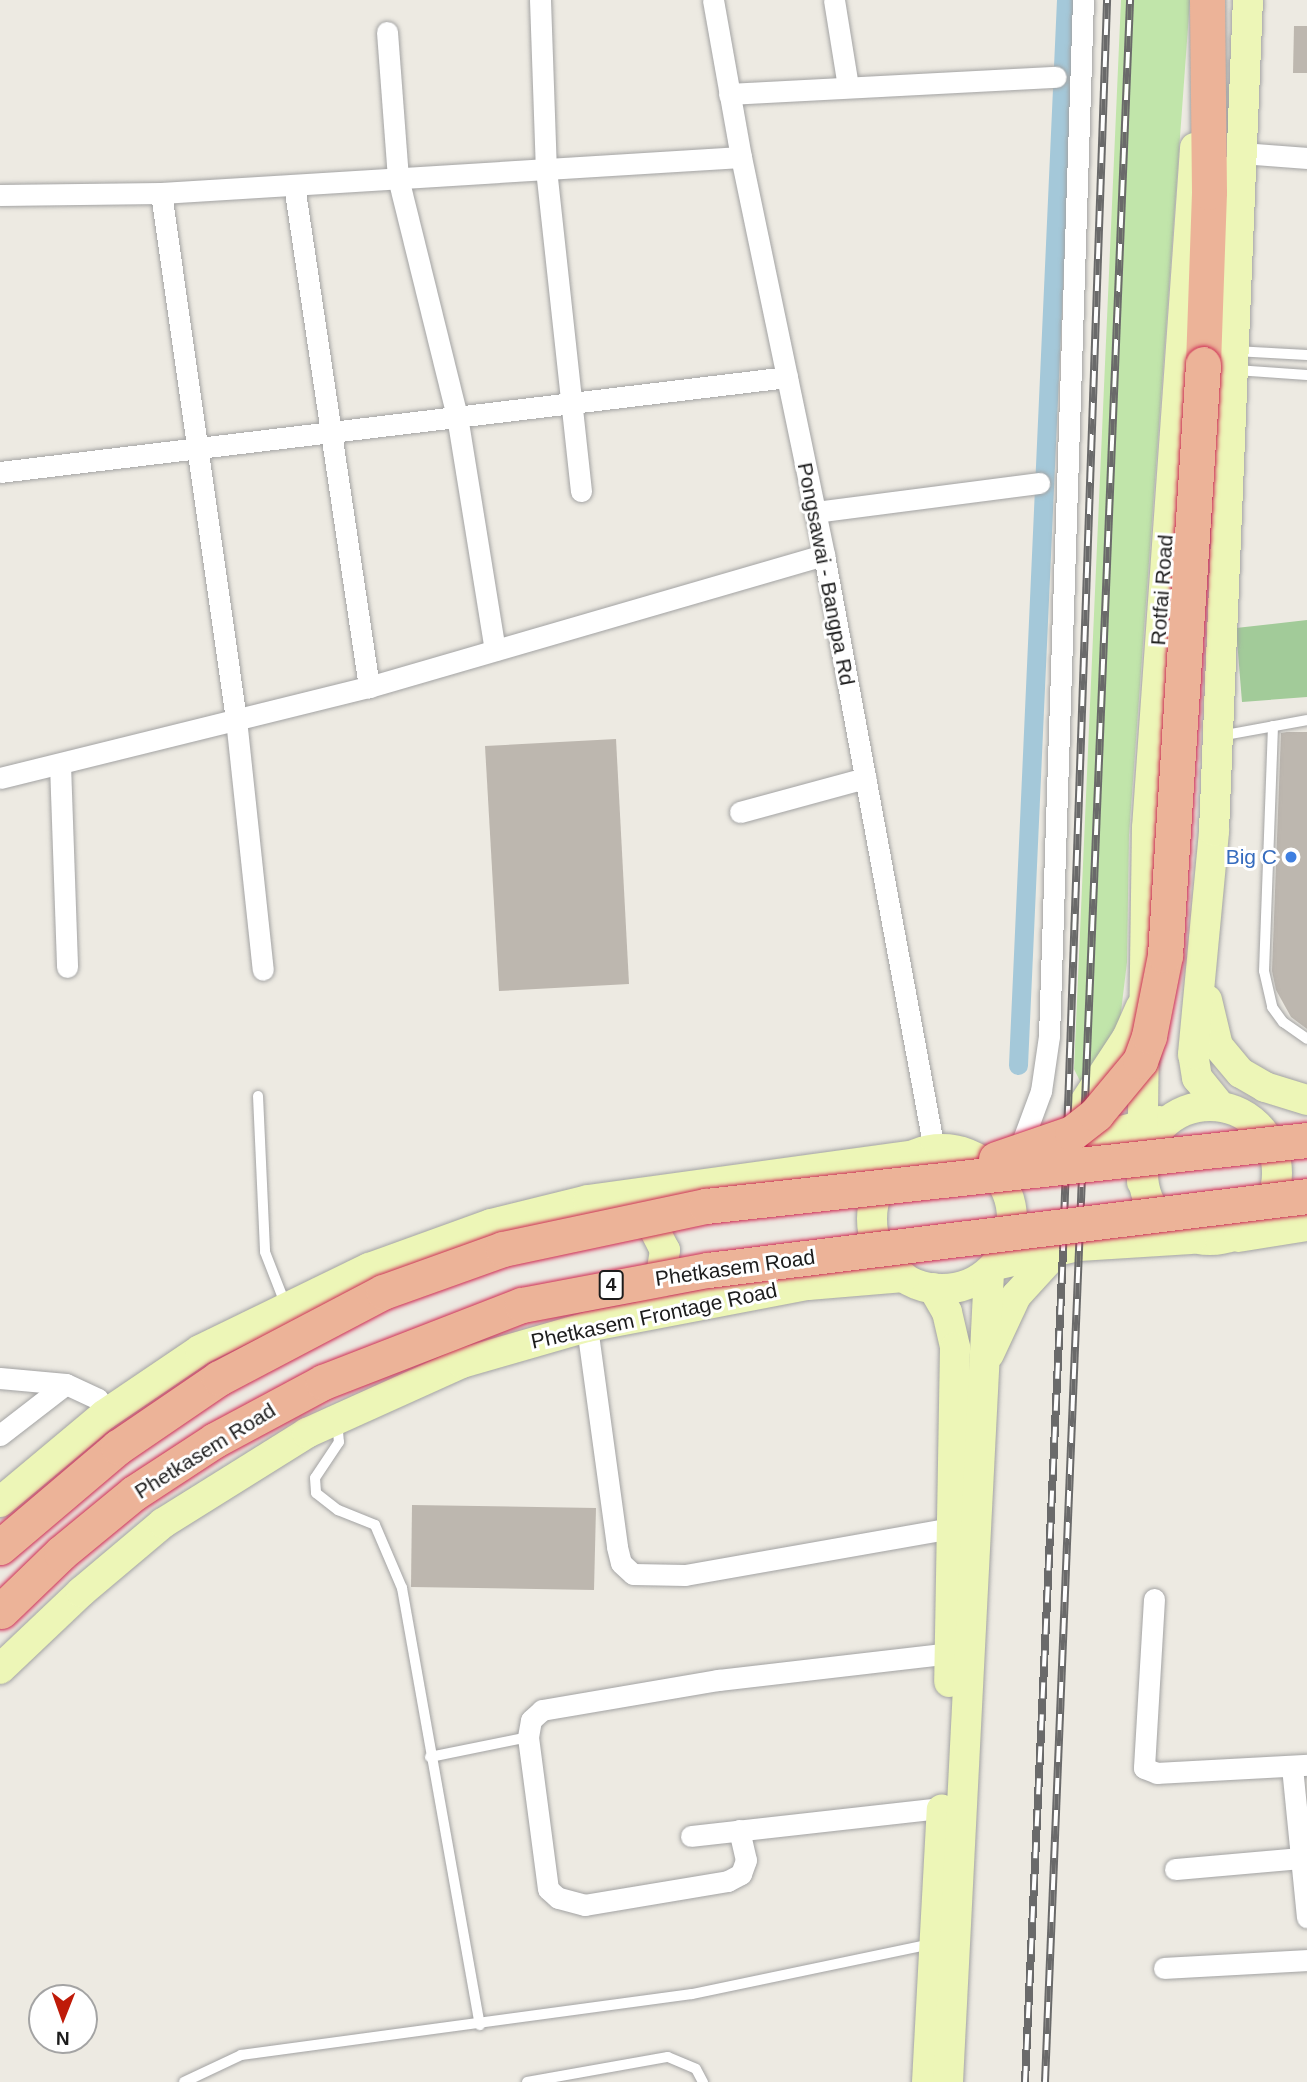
<!DOCTYPE html>
<html>
<head>
<meta charset="utf-8">
<style>
  body { margin:0 }
  #map { position:relative; width:1307px; height:2082px; overflow:hidden; background:#edeae2; font-family:Helvetica,sans-serif }
  div>[style] { position:absolute }
  [style*='--x'] { left:calc(var(--x)*1px); top:calc(var(--y)*1px); width:calc(var(--w)*1px); rotate:calc(var(--a)*1deg) }
  .grass>* { inset:0; background:#c1e5aa }
  .forest>* { inset:0; background:#a2cb99 }
  .canal>* { height:19px; margin:-9.5px; padding:0 9.5px; transform-origin:9.5px; border-radius:9.5px; background:#a4c8d9 }
  .building>* { inset:0; background:#bdb7af }
  .roads { filter:drop-shadow(0 0 2px #a3a3a3) drop-shadow(0 0 2px #a3a3a3) }
  .service>* { height:10px; margin:-5px; padding:0 5px; transform-origin:5px; border-radius:5px; background:#fff }
  .minor>* { height:21px; margin:-10.5px; padding:0 10.5px; transform-origin:10.5px; border-radius:10.5px; background:#fff }
  .secondary>* { height:30px; margin:-15px; padding:0 15px; transform-origin:15px; border-radius:15px; background:#edf6b7 }
  .secondary>.ring { margin:-15px; padding:0; box-sizing:content-box; background:none; border:30px solid #edf6b7; border-radius:50% }
  .trunk>* { height:35px; margin:-17.5px; padding:0 17.5px; transform-origin:17.5px; border-radius:17.5px; background:#ecb398 }
  .rail>* { height:8px; margin-top:-4px; transform-origin:0; background:repeating-linear-gradient(90deg,#fff 0 16px,#6a6a6a 0 32px); box-sizing:border-box; border-block:2px solid #6a6a6a }
  .bridges { filter:drop-shadow(0 0 2px #ce2c54) drop-shadow(0 0 2px #ce2c54) }
  .trunk-bridge>* { height:35px; margin:-17.5px; padding:0 17.5px; transform-origin:17.5px; border-radius:17.5px; background:#ecb398 }
  .dots>* { width:19px; height:19px; translate:-50% -50%; box-sizing:border-box; border:4px solid #fff; border-radius:50% }
  span { translate:-50% -50%; white-space:nowrap; text-align:center; line-height:1.15; -webkit-text-stroke:6px #fff; paint-order:stroke }
  .shield-label span { padding:2px 5px; background:#fff; border:2px solid; border-radius:5px; -webkit-text-stroke-width:0 }
  .shield-label { font-size:19px; color:#1c1c1c; font-weight:700 }
  .street-label { font-size:21px; color:#1c1c1c }
  .shop-label { font-size:21px; color:#366cbe }
  .right { translate:-100% -50%; text-align:right }
  .north { position:absolute; left:28px; top:1984px; width:70px; height:70px; box-sizing:border-box; background:#fff; border:2px solid #a4a4a4; border-radius:50%; rotate:181deg; font-size:19px; font-weight:700; line-height:28px; text-align:center; color:#1c1c1c }
  .north::after { content:''; display:block; margin:auto; width:24px; height:32px; background:#bf1b09; clip-path:polygon(50% 0,100% 100%,50% 72%,0 100%) }
</style>
</head>
<body>
<div id="map">
  <div class="grass">
    <div style="clip-path:polygon(1121px 0,1190px 0,1129px 835px,1127px 962px,1120px 1020px,1081px 1083px,1074px 1069px)"></div>
  </div>
  <div class="forest">
    <div style="clip-path:polygon(1307px 620px,1307px 697px,1242px 702px,1236px 628px)"></div>
  </div>
  <div class="canal">
    <div style="--x:1018;--y:1065;--w:1066;--a:-87.42"></div>
  </div>
  <div class="building">
    <div style="clip-path:polygon(1294px 26px,1307px 26px,1307px 73px,1293px 73px)"></div>
    <div style="clip-path:polygon(1287px 732px,1307px 732px,1307px 1029px,1291px 1017px,1276px 990px,1272px 971px,1281px 733px)"></div>
    <div style="clip-path:polygon(616px 739px,629px 984px,499px 991px,485px 746px)"></div>
    <div style="clip-path:polygon(412px 1505px,596px 1508px,594px 1590px,411px 1587px)"></div>
  </div>
  <div class="roads">
    <div class="service">
      <div style="--x:1235;--y:351;--w:72;--a:3.2"></div>
      <div style="--x:1236;--y:370;--w:71;--a:4"></div>
      <div style="--x:1273;--y:726;--w:245;--a:92.1"></div>
      <div style="--x:1264;--y:971;--w:37;--a:77"></div>
      <div style="--x:1272;--y:1007;--w:19;--a:54"></div>
      <div style="--x:1283;--y:1022;--w:29;--a:35"></div>
      <div style="--x:1220;--y:736;--w:88;--a:-10.4"></div>
      <div style="--x:258;--y:1096;--w:156;--a:87.4"></div>
      <div style="--x:265;--y:1252;--w:58;--a:68.7"></div>
      <div style="--x:337;--y:1420;--w:22;--a:85"></div>
      <div style="--x:339;--y:1442;--w:43;--a:123.7"></div>
      <div style="--x:315;--y:1478;--w:15;--a:86"></div>
      <div style="--x:316;--y:1493;--w:28;--a:38"></div>
      <div style="--x:338;--y:1510;--w:40;--a:22"></div>
      <div style="--x:375;--y:1525;--w:69;--a:66.8"></div>
      <div style="--x:402;--y:1588;--w:444;--a:79.9"></div>
      <div style="--x:430;--y:1757;--w:100;--a:-11.5"></div>
      <div style="--x:184;--y:2082;--w:63;--a:-25.3"></div>
      <div style="--x:241;--y:2055;--w:455;--a:-7.7"></div>
      <div style="--x:692;--y:1994;--w:245;--a:-11.8"></div>
      <div style="--x:527;--y:2082;--w:143;--a:-10.1"></div>
      <div style="--x:668;--y:2057;--w:30;--a:23"></div>
      <div style="--x:696;--y:2069;--w:15;--a:62"></div>
    </div>
    <div class="minor">
      <div style="--x:540;--y:0;--w:169;--a:88"></div>
      <div style="--x:546;--y:169;--w:324;--a:83.8"></div>
      <div style="--x:713;--y:0;--w:159;--a:79.9"></div>
      <div style="--x:741;--y:157;--w:407;--a:78.2"></div>
      <div style="--x:824;--y:555;--w:604;--a:79.51"></div>
      <div style="--x:834;--y:0;--w:87;--a:80.8"></div>
      <div style="--x:387;--y:32;--w:146;--a:85.7"></div>
      <div style="--x:398;--y:178;--w:245;--a:76.1"></div>
      <div style="--x:457;--y:416;--w:237;--a:80.8"></div>
      <div style="--x:729;--y:94;--w:327;--a:-3"></div>
      <div style="--x:1242;--y:153;--w:65;--a:4.4"></div>
      <div style="--x:294;--y:185;--w:508;--a:81.5"></div>
      <div style="--x:161;--y:193;--w:531;--a:81.89"></div>
      <div style="--x:236;--y:719;--w:252;--a:83.9"></div>
      <div style="--x:0;--y:195;--w:161;--a:-0.7"></div>
      <div style="--x:161;--y:193;--w:581;--a:-3.55"></div>
      <div style="--x:0;--y:472;--w:793;--a:-6.88"></div>
      <div style="--x:815;--y:512;--w:226;--a:-7.4"></div>
      <div style="--x:60;--y:764;--w:203;--a:88"></div>
      <div style="--x:0;--y:778;--w:380;--a:-13.9"></div>
      <div style="--x:369;--y:687;--w:474;--a:-16.2"></div>
      <div style="--x:740;--y:812;--w:130;--a:-15.2"></div>
      <div style="--x:1021;--y:1145;--w:58;--a:-69.7"></div>
      <div style="--x:1041;--y:1091;--w:56;--a:-81.7"></div>
      <div style="--x:1049;--y:1036;--w:1037;--a:-88.12"></div>
      <div style="--x:587;--y:1327;--w:222;--a:82.2"></div>
      <div style="--x:617;--y:1547;--w:16;--a:76"></div>
      <div style="--x:621;--y:1563;--w:16;--a:43"></div>
      <div style="--x:633;--y:1574;--w:52;--a:1.1"></div>
      <div style="--x:685;--y:1575;--w:270;--a:-10"></div>
      <div style="--x:0;--y:1378;--w:66;--a:5.2"></div>
      <div style="--x:66;--y:1384;--w:35;--a:25"></div>
      <div style="--x:98;--y:1399;--w:17;--a:69"></div>
      <div style="--x:0;--y:1435;--w:83;--a:-37.7"></div>
      <div style="--x:1154;--y:1599;--w:169;--a:93.4"></div>
      <div style="--x:1144;--y:1768;--w:14;--a:21"></div>
      <div style="--x:1157;--y:1773;--w:150;--a:-3.1"></div>
      <div style="--x:1292;--y:1767;--w:151;--a:84.3"></div>
      <div style="--x:739;--y:1830;--w:31;--a:77"></div>
      <div style="--x:746;--y:1860;--w:15;--a:110"></div>
      <div style="--x:741;--y:1874;--w:15;--a:152"></div>
      <div style="--x:728;--y:1881;--w:145;--a:170.5"></div>
      <div style="--x:585;--y:1905;--w:28;--a:-165"></div>
      <div style="--x:558;--y:1898;--w:13;--a:-138"></div>
      <div style="--x:548;--y:1889;--w:153;--a:-97.5"></div>
      <div style="--x:528;--y:1737;--w:17;--a:-80"></div>
      <div style="--x:531;--y:1720;--w:15;--a:-42"></div>
      <div style="--x:542;--y:1710;--w:179;--a:-9.7"></div>
      <div style="--x:718;--y:1680;--w:235;--a:-6.6"></div>
      <div style="--x:691;--y:1836;--w:253;--a:-6.4"></div>
      <div style="--x:1175;--y:1869;--w:127;--a:-5"></div>
      <div style="--x:1164;--y:1968;--w:143;--a:-3.2"></div>
    </div>
    <div class="secondary">
      <div style="--x:1207;--y:1000;--w:47;--a:76.6"></div>
      <div style="--x:1218;--y:1046;--w:35;--a:50"></div>
      <div style="--x:1241;--y:1073;--w:28;--a:30"></div>
      <div style="--x:1265;--y:1087;--w:44;--a:17.2"></div>
      <div class="ring" style="left:1143px;top:1106px;width:104px;height:104px"></div>
      <div style="--x:1220;--y:1106;--w:36;--a:-129"></div>
      <div style="--x:1197;--y:1078;--w:24;--a:-99"></div>
      <div style="--x:1193;--y:1054;--w:224;--a:-84.6"></div>
      <div style="--x:1214;--y:831;--w:832;--a:-87.66"></div>
      <div style="--x:1079;--y:1111;--w:87;--a:-56.7"></div>
      <div style="--x:1127;--y:1038;--w:34;--a:-66"></div>
      <div style="--x:1054;--y:1143;--w:29;--a:-4"></div>
      <div style="--x:1083;--y:1141;--w:79;--a:-14.7"></div>
      <div class="ring" style="left:872px;top:1149px;width:110px;height:110px"></div>
      <div style="--x:1142;--y:1182;--w:354;--a:-89.2"></div>
      <div style="--x:1147;--y:828;--w:682;--a:-85.96"></div>
      <div style="--x:629;--y:1208;--w:23;--a:29"></div>
      <div style="--x:649;--y:1219;--w:35;--a:63"></div>
      <div style="--x:665;--y:1250;--w:31;--a:99"></div>
      <div style="--x:660;--y:1281;--w:18;--a:128"></div>
      <div style="--x:1238;--y:1237;--w:70;--a:-9.1"></div>
      <div style="--x:996;--y:1265;--w:84;--a:-13"></div>
      <div style="--x:1078;--y:1246;--w:114;--a:-3.5"></div>
      <div style="--x:933;--y:1288;--w:28;--a:60"></div>
      <div style="--x:947;--y:1312;--w:37;--a:77"></div>
      <div style="--x:955;--y:1348;--w:334;--a:91"></div>
      <div style="--x:989;--y:1354;--w:64;--a:-65"></div>
      <div style="--x:1016;--y:1296;--w:62;--a:-47.6"></div>
      <div style="--x:0;--y:1502;--w:136;--a:-39.9"></div>
      <div style="--x:104;--y:1415;--w:116;--a:-34.1"></div>
      <div style="--x:200;--y:1350;--w:188;--a:-25.9"></div>
      <div style="--x:369;--y:1268;--w:130;--a:-19.8"></div>
      <div style="--x:491;--y:1224;--w:100;--a:-13.9"></div>
      <div style="--x:588;--y:1200;--w:326;--a:-7.8"></div>
      <div style="--x:0;--y:1669;--w:112;--a:-43.5"></div>
      <div style="--x:81;--y:1592;--w:107;--a:-40.1"></div>
      <div style="--x:163;--y:1523;--w:170;--a:-32"></div>
      <div style="--x:307;--y:1433;--w:170;--a:-24.3"></div>
      <div style="--x:462;--y:1363;--w:130;--a:-16.1"></div>
      <div style="--x:587;--y:1327;--w:225;--a:-10.8"></div>
      <div style="--x:808;--y:1285;--w:96;--a:-4.8"></div>
      <div style="--x:927;--y:2082;--w:273;--a:-86.9"></div>
      <div style="--x:948;--y:2082;--w:811;--a:-87.1"></div>
    </div>
    <div class="trunk">
      <div style="--x:1203;--y:364;--w:172;--a:-88"></div>
      <div style="--x:1209;--y:192;--w:192;--a:-90.6"></div>
    </div>
  </div>
  <div class="rail">
    <div style="--x:1025;--y:2082;--w:833;--a:-87.38"></div>
    <div style="--x:1063;--y:1250;--w:1251;--a:-87.98"></div>
    <div style="--x:1045;--y:2082;--w:2084;--a:-87.66"></div>
  </div>
  <div class="bridges">
    <div class="trunk-bridge">
      <div style="--x:996;--y:1159;--w:80;--a:-18.9"></div>
      <div style="--x:1072;--y:1133;--w:31;--a:-38"></div>
      <div style="--x:1096;--y:1114;--w:69;--a:-50.3"></div>
      <div style="--x:1140;--y:1061;--w:27;--a:-70"></div>
      <div style="--x:1149;--y:1036;--w:83;--a:-78.8"></div>
      <div style="--x:1165;--y:955;--w:592;--a:-86.32"></div>
      <div style="--x:0;--y:1547;--w:155;--a:-40.3"></div>
      <div style="--x:118;--y:1447;--w:122;--a:-34.3"></div>
      <div style="--x:219;--y:1378;--w:185;--a:-27.7"></div>
      <div style="--x:383;--y:1292;--w:127;--a:-19.7"></div>
      <div style="--x:503;--y:1249;--w:208;--a:-12"></div>
      <div style="--x:706;--y:1206;--w:605;--a:-6.27"></div>
      <div style="--x:1;--y:1611;--w:83;--a:-44"></div>
      <div style="--x:61;--y:1553;--w:94;--a:-39.4"></div>
      <div style="--x:134;--y:1493;--w:97;--a:-33.2"></div>
      <div style="--x:215;--y:1440;--w:123;--a:-28.2"></div>
      <div style="--x:323;--y:1382;--w:213;--a:-21.2"></div>
      <div style="--x:522;--y:1305;--w:189;--a:-10.7"></div>
      <div style="--x:708;--y:1270;--w:604;--a:-7.04"></div>
    </div>
  </div>
  <div class="dots">
    <div style="left:1291px;top:857px;background:#3f7fe0"></div>
  </div>
  <div class="shield-label">
    <span style="left:611px;top:1285px">4</span>
  </div>
  <div class="street-label">
    <span style="left:826px;top:574px;rotate:79deg">Pongsawai - Bangpa Rd</span>
    <span style="left:1162px;top:590px;rotate:-86deg">Rotfai Road</span>
    <span style="left:735px;top:1268px;rotate:-8deg">Phetkasem Road</span>
    <span style="left:654px;top:1316px;rotate:-12deg">Phetkasem Frontage Road</span>
    <span style="left:205px;top:1451px;rotate:-32deg">Phetkasem Road</span>
  </div>
  <div class="shop-label">
    <span class="right" style="left:1277px;top:857px">Big C</span>
  </div>
  <div class="north">N</div>
</div>
</body>
</html>
